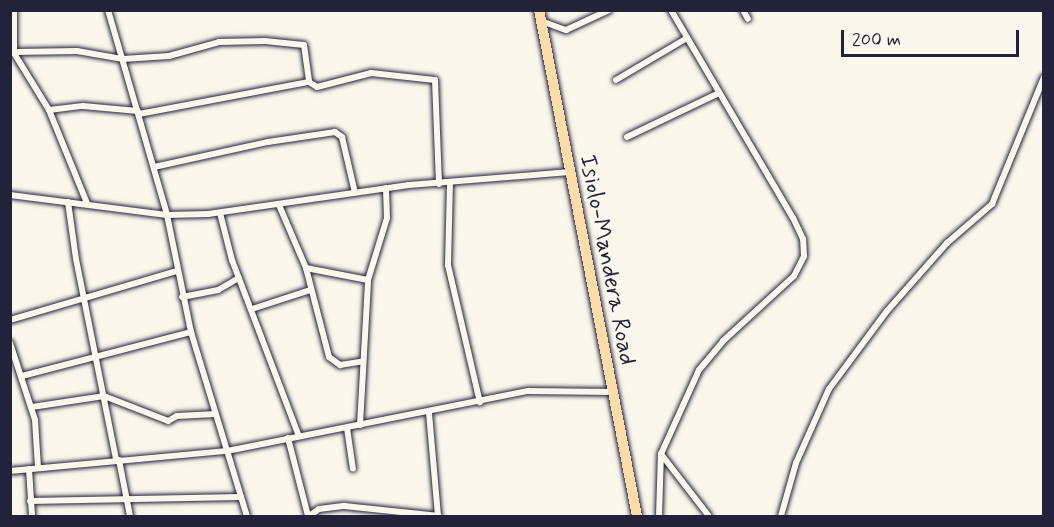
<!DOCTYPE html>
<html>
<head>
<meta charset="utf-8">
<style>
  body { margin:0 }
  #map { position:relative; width:1054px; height:527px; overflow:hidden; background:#fbf7ec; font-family:Mynerve,sans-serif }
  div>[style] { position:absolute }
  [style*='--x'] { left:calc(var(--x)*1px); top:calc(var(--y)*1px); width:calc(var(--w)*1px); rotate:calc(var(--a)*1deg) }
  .roads { filter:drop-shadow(0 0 2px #22223b) drop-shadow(0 0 2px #22223b) }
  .minor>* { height:6px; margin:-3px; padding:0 3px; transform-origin:3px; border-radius:3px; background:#fbf7ec }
  .trunk>* { height:10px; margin:-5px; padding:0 5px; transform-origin:5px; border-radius:5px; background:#fddcac }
  span { translate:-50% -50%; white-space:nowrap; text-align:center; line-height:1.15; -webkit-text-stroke:6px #fbf7ec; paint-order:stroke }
  .street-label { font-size:24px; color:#22223b }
  .frame { position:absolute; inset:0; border:12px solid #22223b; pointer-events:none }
  .scale { position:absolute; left:841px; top:30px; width:178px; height:27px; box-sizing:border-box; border:3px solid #22223b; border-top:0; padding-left:8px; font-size:18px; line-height:21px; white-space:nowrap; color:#22223b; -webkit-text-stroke:4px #fbf7ec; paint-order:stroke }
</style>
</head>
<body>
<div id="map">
  <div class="roads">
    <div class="minor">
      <div style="--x:14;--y:10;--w:43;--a:90"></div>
      <div style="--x:14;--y:53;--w:67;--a:58.4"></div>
      <div style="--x:49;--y:110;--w:100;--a:67.8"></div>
      <div style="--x:108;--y:10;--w:213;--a:73.9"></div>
      <div style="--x:167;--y:215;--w:119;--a:78.4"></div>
      <div style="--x:191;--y:332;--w:192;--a:73.1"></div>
      <div style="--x:743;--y:10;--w:10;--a:61"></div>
      <div style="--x:541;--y:21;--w:27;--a:20"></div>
      <div style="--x:566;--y:30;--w:47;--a:-24.9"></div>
      <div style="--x:15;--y:52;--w:62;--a:-0.9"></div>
      <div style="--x:77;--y:51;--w:47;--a:9.9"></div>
      <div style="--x:123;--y:59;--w:46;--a:-3.7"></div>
      <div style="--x:169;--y:56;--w:52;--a:-15.6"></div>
      <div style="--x:219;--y:42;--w:46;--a:-1.2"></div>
      <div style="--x:265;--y:41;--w:39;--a:6"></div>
      <div style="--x:304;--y:45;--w:37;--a:82"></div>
      <div style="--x:309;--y:82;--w:9;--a:32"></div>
      <div style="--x:317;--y:87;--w:56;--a:-14.5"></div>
      <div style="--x:371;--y:73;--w:64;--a:6.2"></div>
      <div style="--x:435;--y:80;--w:104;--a:87.8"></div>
      <div style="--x:616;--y:80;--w:82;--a:-30.6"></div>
      <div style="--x:49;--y:110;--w:34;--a:-7"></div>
      <div style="--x:83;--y:106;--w:55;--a:5.2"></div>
      <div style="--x:139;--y:114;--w:173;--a:-10.7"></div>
      <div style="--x:627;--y:137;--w:102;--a:-25.6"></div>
      <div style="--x:154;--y:167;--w:117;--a:-12.4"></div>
      <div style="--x:268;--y:142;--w:68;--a:-8.5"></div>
      <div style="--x:335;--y:132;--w:9;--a:36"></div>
      <div style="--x:342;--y:137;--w:57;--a:76.9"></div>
      <div style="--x:450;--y:183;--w:82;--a:91.4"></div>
      <div style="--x:448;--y:265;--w:141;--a:76.9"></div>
      <div style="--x:10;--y:195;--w:158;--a:7.3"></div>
      <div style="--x:167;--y:215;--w:41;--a:-1.4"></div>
      <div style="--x:208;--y:214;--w:203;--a:-8.2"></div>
      <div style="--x:409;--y:185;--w:161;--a:-4.6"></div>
      <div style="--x:68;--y:202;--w:58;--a:82"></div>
      <div style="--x:76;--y:259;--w:205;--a:78.7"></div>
      <div style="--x:279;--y:205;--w:69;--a:66.8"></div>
      <div style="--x:306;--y:268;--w:92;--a:75.5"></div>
      <div style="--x:329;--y:357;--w:14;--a:36"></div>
      <div style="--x:340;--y:365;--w:20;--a:-9"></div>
      <div style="--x:220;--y:213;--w:49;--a:75.7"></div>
      <div style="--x:232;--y:260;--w:188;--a:69.2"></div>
      <div style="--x:306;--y:268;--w:63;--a:11"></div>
      <div style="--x:182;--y:297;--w:37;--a:-11"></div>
      <div style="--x:218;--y:290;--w:24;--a:-30"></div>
      <div style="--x:252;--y:309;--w:61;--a:-18.1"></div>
      <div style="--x:10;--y:320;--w:173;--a:-16.4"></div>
      <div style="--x:10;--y:343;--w:81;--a:72"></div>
      <div style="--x:35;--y:420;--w:48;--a:86.4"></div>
      <div style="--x:22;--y:376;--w:175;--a:-14.6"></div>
      <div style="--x:32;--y:407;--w:73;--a:-8.7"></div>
      <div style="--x:104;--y:396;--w:69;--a:21.3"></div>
      <div style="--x:168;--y:421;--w:10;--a:-29"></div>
      <div style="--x:177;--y:416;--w:38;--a:-3"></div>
      <div style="--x:429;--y:413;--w:103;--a:85"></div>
      <div style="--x:360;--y:425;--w:145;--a:-86.8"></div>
      <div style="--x:368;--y:280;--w:65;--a:-73"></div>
      <div style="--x:387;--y:218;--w:30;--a:-92"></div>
      <div style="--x:347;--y:428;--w:41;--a:81.7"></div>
      <div style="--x:288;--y:438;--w:81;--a:75.6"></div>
      <div style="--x:661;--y:454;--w:78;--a:52.3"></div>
      <div style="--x:119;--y:460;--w:57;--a:78.9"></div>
      <div style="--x:29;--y:469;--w:47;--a:86.3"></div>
      <div style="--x:10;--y:471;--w:218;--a:-5.3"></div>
      <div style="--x:227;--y:451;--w:307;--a:-11.3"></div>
      <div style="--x:528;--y:391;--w:85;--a:0.7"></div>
      <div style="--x:30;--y:501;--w:211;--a:-1.1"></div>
      <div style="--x:309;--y:516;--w:12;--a:-35"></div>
      <div style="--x:319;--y:509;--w:26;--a:-7"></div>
      <div style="--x:345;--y:506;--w:94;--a:6.1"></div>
      <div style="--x:659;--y:516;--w:62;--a:-88.2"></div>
      <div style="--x:661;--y:454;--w:92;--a:-65.7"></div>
      <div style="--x:699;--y:370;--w:38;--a:-50"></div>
      <div style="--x:723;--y:341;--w:96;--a:-42.5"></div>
      <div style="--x:794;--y:276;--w:22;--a:-63"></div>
      <div style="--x:804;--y:256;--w:17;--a:-93"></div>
      <div style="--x:803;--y:239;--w:23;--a:-115"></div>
      <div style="--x:793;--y:218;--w:241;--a:-120.4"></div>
      <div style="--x:781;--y:516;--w:55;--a:-74.2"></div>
      <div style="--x:796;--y:463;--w:81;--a:-66"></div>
      <div style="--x:829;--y:389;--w:97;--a:-53.4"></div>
      <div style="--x:887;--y:311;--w:91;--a:-48.6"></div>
      <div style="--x:947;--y:243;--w:60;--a:-40.9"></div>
      <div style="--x:992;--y:204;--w:137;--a:-67.7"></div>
    </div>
    <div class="trunk">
      <div style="--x:539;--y:10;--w:515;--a:79.04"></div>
    </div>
  </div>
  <div class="street-label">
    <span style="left:607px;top:260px;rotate:79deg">Isiolo-Mandera Road</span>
  </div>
  <div class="frame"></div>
  <div class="scale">200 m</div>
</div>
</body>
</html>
